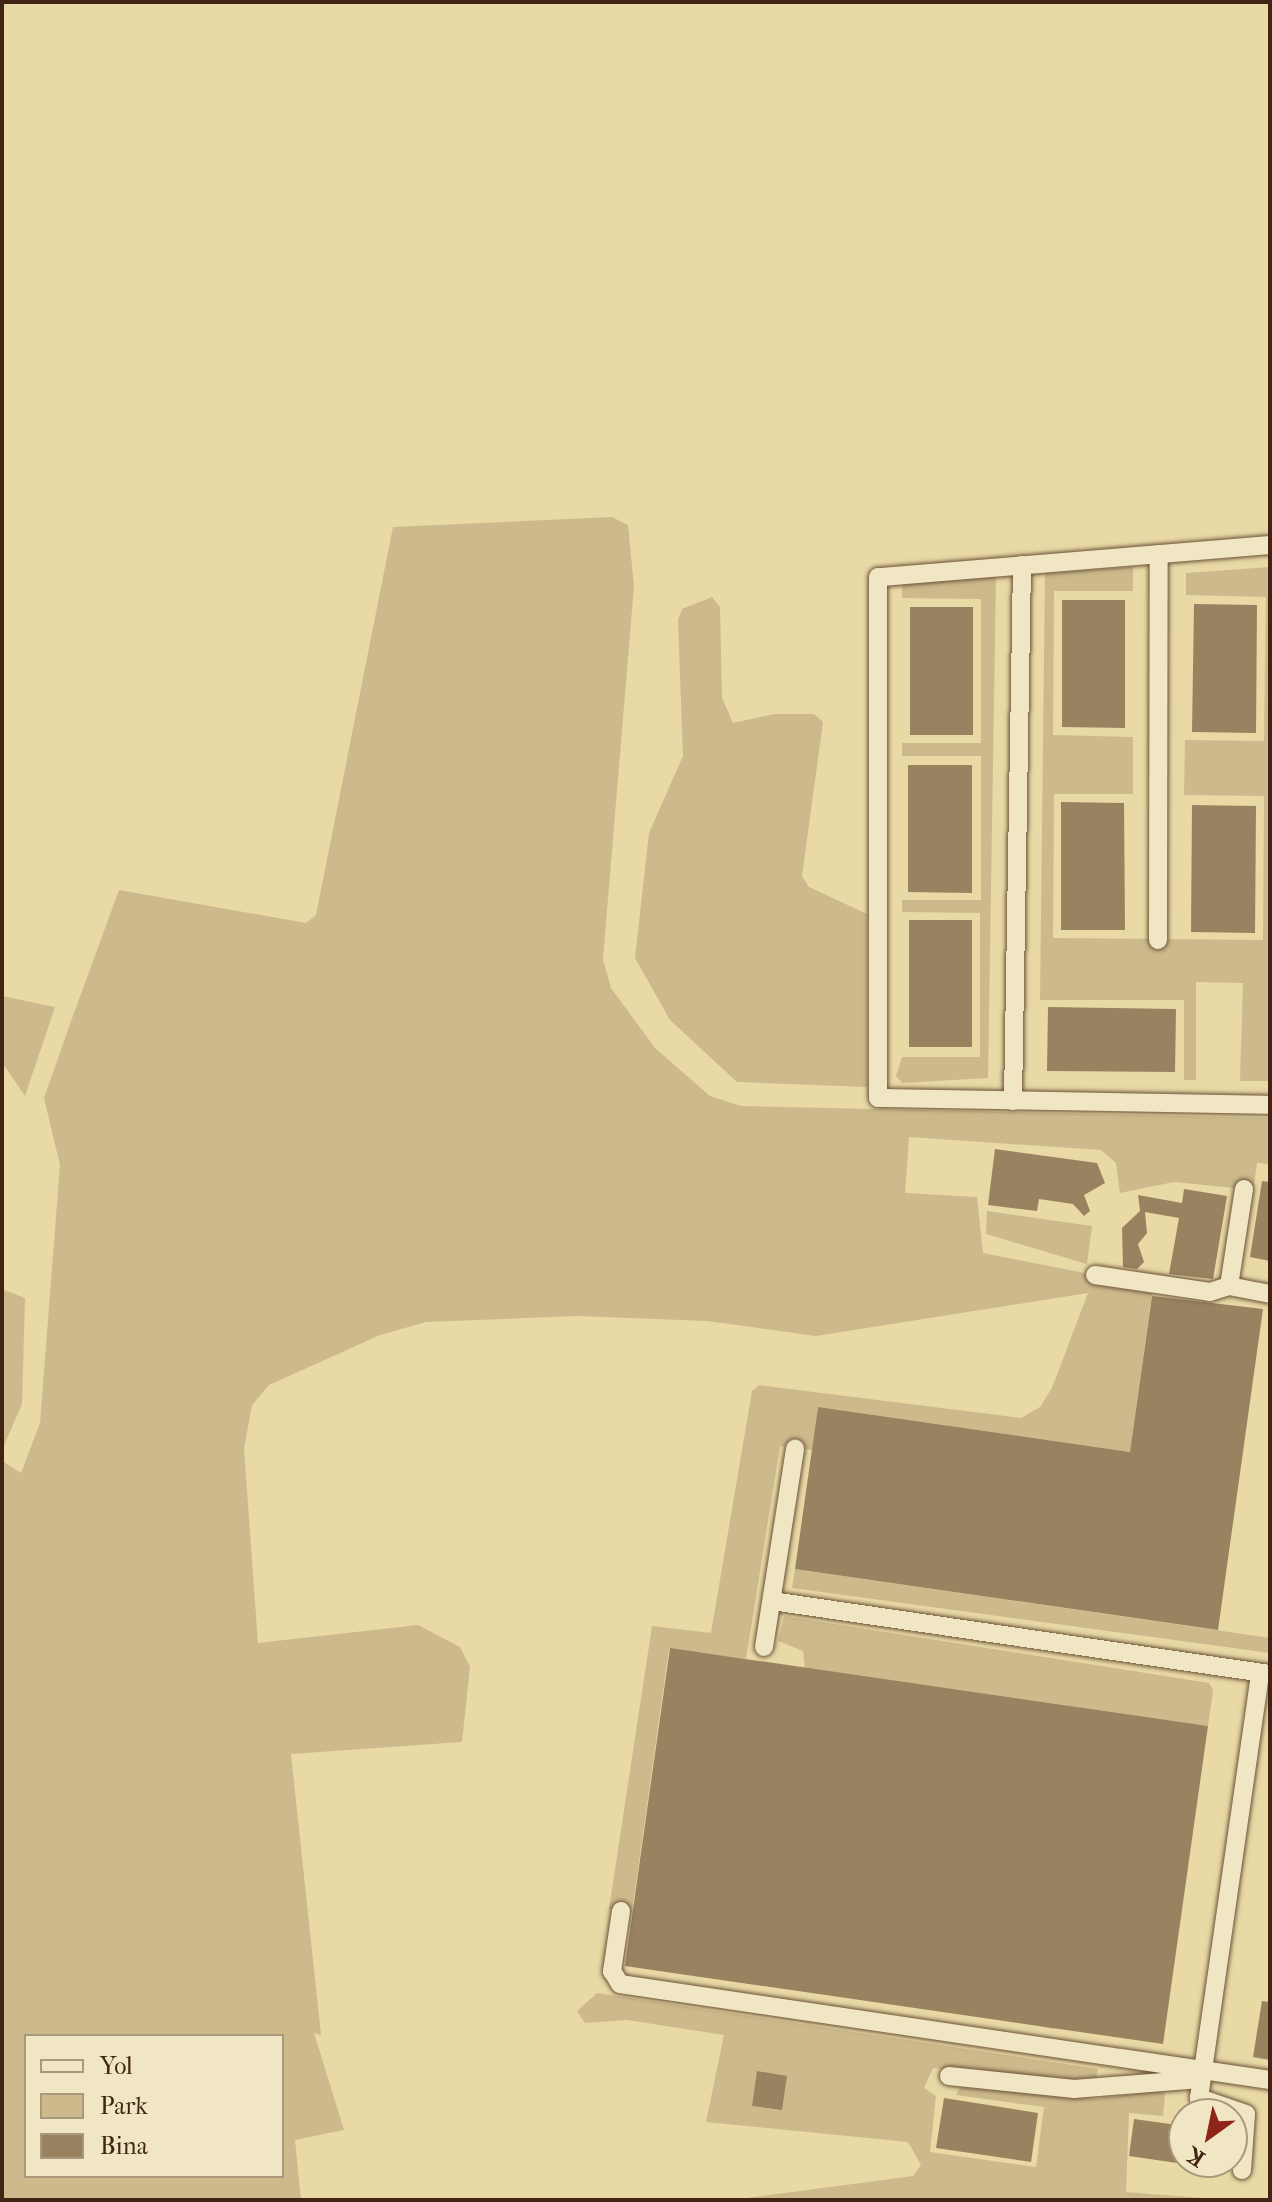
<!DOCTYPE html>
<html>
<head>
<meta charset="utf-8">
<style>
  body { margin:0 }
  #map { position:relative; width:1272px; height:2202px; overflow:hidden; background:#e8d9a5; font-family:"IM FELL French Canon",serif }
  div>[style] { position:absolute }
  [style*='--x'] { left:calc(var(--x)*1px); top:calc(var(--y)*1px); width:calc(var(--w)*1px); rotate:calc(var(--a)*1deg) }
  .green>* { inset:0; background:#ccba8c }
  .building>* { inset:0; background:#98825f }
  .roads { filter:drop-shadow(0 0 2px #6b5138) drop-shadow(0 0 2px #6b5138) }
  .minor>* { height:18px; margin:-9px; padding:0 9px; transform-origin:9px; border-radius:9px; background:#f0e6c4 }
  span { translate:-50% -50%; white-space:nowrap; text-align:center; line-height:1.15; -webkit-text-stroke:7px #f0e6c4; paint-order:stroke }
  .frame { position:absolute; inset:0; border:4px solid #412413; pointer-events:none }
  .legend { position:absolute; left:24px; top:2034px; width:260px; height:144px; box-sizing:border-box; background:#f0e6c4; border:2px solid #aa987d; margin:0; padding:10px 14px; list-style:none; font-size:24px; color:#412413 }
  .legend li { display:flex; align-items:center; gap:16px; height:40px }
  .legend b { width:40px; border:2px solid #aa987d }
  .north { position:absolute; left:1168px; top:2098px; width:80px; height:80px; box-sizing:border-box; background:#f0e6c4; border:2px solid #aa987d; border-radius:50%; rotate:213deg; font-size:22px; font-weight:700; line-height:32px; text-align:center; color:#412413 }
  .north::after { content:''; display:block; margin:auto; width:28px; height:36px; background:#8f2418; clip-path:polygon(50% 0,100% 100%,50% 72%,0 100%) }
</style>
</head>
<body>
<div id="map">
  <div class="green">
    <div style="clip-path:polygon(evenodd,612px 517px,628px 525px,634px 586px,603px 959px,611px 988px,655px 1048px,710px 1096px,741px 1106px,1270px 1118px,1270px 1164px,1257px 1163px,1254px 1185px,1244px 1189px,1174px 1182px,1120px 1193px,1116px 1163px,1101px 1150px,909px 1137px,905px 1193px,977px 1197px,983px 1253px,1095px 1275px,1092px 1285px,1152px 1293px,1130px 1452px,818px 1407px,812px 1450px,780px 1446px,746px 1659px,669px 1649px,632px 1912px,609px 1909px,652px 1626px,711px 1633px,752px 1391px,759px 1385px,1021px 1418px,1040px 1407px,1052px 1388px,1088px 1293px,816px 1336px,707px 1321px,578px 1316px,426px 1322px,380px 1335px,269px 1385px,252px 1405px,244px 1449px,258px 1643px,418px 1625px,460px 1647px,470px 1667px,462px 1742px,291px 1754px,321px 2035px,314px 2033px,344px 2130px,295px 2140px,301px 2200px,2px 2200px,2px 1461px,21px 1473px,40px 1423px,60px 1165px,44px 1098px,70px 1024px,119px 890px,306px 923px,316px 915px,393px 527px,612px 517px,26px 2036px,282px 2036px,282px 2176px,26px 2176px,26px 2036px)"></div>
    <div style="clip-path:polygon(1133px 567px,1133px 591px,1054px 591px,1053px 735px,1133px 737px,1133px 794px,1054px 794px,1053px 938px,1263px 940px,1264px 796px,1184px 795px,1185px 740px,1264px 741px,1266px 597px,1186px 595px,1186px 573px,1270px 567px,1270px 1081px,1240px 1081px,1243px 983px,1196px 982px,1196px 1080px,1184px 1080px,1184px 1000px,1040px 1000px,1045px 573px)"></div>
    <div style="clip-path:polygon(996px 577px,988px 1078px,902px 1083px,896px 1076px,902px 1057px,980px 1057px,980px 913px,902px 912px,902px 900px,981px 900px,981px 756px,902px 756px,902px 743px,981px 743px,981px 599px,902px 598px,902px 584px)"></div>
    <div style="clip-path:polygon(712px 597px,720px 607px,722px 698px,733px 723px,774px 714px,814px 714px,823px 722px,802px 876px,809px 887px,867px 914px,867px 1087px,737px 1082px,670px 1020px,635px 958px,649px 833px,683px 756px,678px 620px,682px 609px)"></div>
    <div style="clip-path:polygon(2px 996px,55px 1007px,25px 1096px,2px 1062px)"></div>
    <div style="clip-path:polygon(987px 1211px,1092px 1226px,1087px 1264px,986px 1234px)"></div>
    <div style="clip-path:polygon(2px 1289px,25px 1298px,22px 1404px,2px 1450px)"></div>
    <div style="clip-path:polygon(795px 1569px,1270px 1638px,1270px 1653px,792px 1588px)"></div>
    <div style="clip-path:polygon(784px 1616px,1209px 1683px,1213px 1690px,1208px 1726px,1098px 1711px,1054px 2029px,1037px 2026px,1082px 1708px,805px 1668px,803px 1651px,778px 1641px)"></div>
    <div style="clip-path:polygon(597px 1993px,1098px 2069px,1096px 2079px,1082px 2080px,933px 2068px,924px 2088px,936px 2096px,930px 2152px,1036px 2167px,1044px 2107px,956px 2095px,960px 2087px,1093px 2099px,1160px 2091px,1165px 2094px,1163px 2116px,1129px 2113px,1126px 2192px,1227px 2200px,731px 2200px,913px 2176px,921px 2165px,908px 2142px,706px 2122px,724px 2035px,627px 2020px,585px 2023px,577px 2011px)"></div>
  </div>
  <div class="building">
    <div style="clip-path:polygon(1062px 600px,1125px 600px,1125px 728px,1062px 727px)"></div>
    <div style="clip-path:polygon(1194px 604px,1257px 605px,1256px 733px,1192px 732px)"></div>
    <div style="clip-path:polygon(910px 607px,973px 607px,973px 735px,910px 735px)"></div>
    <div style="clip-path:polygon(908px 765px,972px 765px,972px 893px,908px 892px)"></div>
    <div style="clip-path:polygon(1061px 802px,1124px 803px,1125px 930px,1061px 930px)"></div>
    <div style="clip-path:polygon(1192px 805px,1256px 806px,1255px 933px,1191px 932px)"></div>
    <div style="clip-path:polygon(909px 920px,972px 920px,972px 1047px,909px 1047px)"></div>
    <div style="clip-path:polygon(1048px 1007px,1176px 1009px,1175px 1072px,1047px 1071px)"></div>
    <div style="clip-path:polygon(995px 1149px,1097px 1163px,1105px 1183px,1084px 1195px,1090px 1211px,1084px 1216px,1073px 1204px,1039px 1199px,1037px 1211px,988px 1205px)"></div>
    <div style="clip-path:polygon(1262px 1181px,1270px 1182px,1270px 1261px,1250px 1257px)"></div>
    <div style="clip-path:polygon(1184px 1189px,1227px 1196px,1213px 1279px,1169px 1274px,1179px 1218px,1145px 1212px,1147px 1233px,1138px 1244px,1144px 1262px,1137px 1269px,1123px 1267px,1122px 1228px,1140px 1211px,1138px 1195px,1182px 1203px)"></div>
    <div style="clip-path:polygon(1152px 1296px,1263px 1309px,1218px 1630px,795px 1569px,818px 1407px,1130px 1452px)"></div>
    <div style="clip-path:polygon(670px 1648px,1208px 1726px,1163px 2044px,625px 1966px)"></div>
    <div style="clip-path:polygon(1262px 2001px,1270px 2002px,1270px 2060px,1253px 2057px)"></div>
    <div style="clip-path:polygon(757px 2071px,787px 2076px,782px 2110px,752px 2106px)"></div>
    <div style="clip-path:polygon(944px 2098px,1038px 2113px,1031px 2162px,936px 2148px)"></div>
    <div style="clip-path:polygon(1134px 2119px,1184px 2126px,1184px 2164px,1129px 2156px)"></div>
  </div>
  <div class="roads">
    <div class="minor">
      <div style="--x:1270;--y:545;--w:393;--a:175.3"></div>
      <div style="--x:878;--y:577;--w:521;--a:90"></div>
      <div style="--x:878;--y:1098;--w:392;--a:1"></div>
      <div style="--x:1158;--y:940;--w:386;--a:-89.9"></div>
      <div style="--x:1013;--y:1101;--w:536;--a:-89.04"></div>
      <div style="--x:1244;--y:1189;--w:98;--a:98.8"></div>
      <div style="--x:1229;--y:1286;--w:42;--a:11"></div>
      <div style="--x:1095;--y:1275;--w:116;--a:8.4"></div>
      <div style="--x:1210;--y:1292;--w:20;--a:-18"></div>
      <div style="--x:772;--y:1601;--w:503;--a:8.34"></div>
      <div style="--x:764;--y:1647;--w:201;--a:-81.1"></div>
      <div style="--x:621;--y:1911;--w:61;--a:98.5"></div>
      <div style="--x:612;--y:1971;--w:15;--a:58"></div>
      <div style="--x:620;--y:1984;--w:657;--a:8.4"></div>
      <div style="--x:949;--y:2076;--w:126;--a:5.9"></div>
      <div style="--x:1074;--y:2089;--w:127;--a:-4.5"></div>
      <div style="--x:1242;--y:2170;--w:56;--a:-85.9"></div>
      <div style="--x:1246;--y:2114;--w:50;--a:-161.2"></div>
      <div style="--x:1199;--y:2098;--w:429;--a:-81.8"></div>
    </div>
  </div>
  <div class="frame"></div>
  <ul class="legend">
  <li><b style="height:10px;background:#f0e6c4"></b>Yol</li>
  <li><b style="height:22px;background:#ccba8c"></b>Park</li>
  <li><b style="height:22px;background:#98825f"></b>Bina</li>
  </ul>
  <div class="north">K</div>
</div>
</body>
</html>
